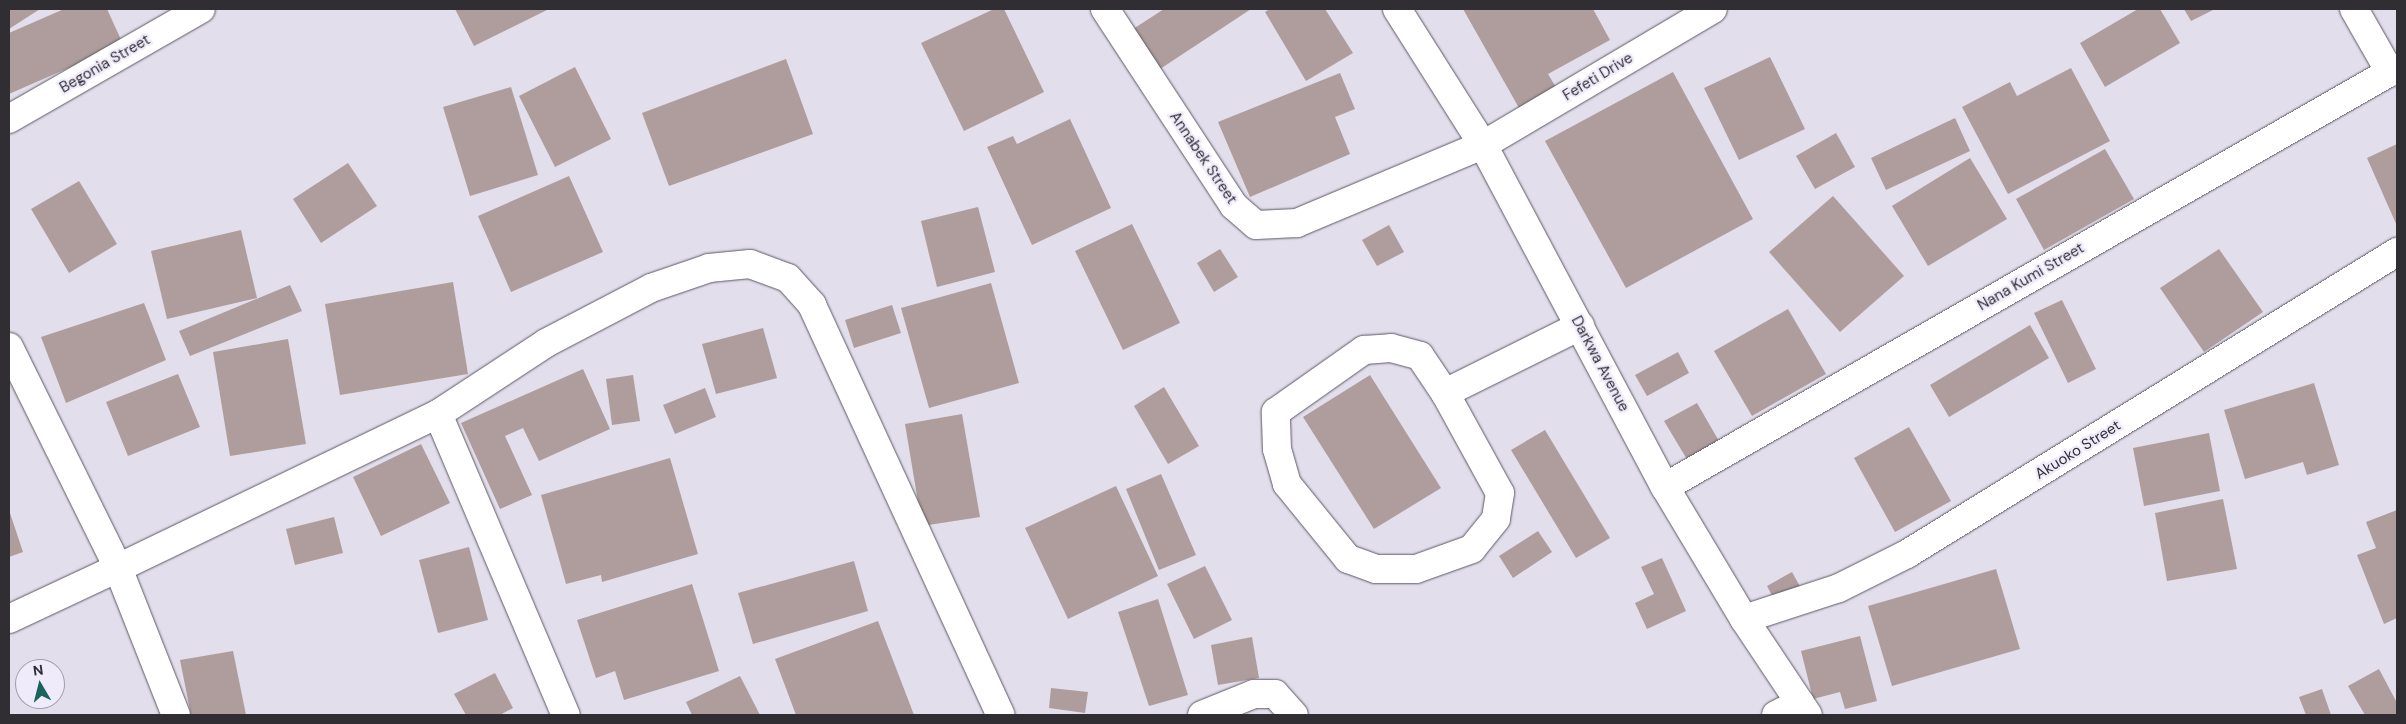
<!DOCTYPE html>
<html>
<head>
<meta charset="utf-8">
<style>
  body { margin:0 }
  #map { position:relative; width:2406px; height:724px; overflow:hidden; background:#e3deec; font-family:"DM Sans",sans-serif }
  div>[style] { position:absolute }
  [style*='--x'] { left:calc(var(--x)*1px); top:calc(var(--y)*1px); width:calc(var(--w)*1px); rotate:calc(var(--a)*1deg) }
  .building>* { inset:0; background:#ae9d9c }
  .roads { filter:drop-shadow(0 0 1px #5d5864) drop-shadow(0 0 1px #5d5864) }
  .minor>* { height:28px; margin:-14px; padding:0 14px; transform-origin:14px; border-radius:14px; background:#fff }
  span { translate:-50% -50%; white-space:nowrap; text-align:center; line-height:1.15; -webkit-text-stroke:4.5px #f0ebfa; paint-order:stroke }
  .street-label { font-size:15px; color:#302e33 }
  .frame { position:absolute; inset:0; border:10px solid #302e33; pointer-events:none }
  .north { position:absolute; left:15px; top:659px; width:50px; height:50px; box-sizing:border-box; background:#f0ebfa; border:1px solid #a39faa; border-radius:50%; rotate:352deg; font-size:14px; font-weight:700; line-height:20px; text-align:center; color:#302e33 }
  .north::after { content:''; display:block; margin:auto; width:18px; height:22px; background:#19645c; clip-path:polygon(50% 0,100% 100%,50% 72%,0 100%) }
</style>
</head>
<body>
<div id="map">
  <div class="building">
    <div style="clip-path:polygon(9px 9px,40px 9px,9px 29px)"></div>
    <div style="clip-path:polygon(64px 9px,107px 9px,123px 44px,9px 94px,9px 33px)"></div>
    <div style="clip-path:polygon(455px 9px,549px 9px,474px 46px)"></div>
    <div style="clip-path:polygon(994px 9px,1004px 9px,1044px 92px,964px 131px,921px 43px)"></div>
    <div style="clip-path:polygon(1164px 9px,1251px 9px,1154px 73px,1127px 33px)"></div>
    <div style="clip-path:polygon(1270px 9px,1325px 9px,1353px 53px,1306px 81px,1265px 12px)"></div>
    <div style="clip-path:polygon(1463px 9px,1593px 9px,1610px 40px,1548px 74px,1560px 94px,1523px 115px)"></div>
    <div style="clip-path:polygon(2138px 9px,2160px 9px,2180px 43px,2105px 87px,2080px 43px)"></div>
    <div style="clip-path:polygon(2184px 9px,2215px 9px,2191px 21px)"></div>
    <div style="clip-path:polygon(1770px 57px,1805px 129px,1739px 160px,1704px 88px)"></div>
    <div style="clip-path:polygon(786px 59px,813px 134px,669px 186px,642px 113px)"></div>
    <div style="clip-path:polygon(575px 67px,611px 139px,555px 167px,519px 96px)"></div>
    <div style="clip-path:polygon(2071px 68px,2110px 141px,2008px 194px,1962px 107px,2010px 82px,2017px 96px)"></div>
    <div style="clip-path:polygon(1673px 72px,1753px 219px,1626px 288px,1545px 141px)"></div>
    <div style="clip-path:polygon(1340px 73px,1355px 109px,1335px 117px,1350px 154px,1250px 197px,1218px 122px)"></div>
    <div style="clip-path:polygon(511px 87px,538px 175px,470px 196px,443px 107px)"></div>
    <div style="clip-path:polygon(1955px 118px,1970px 151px,1886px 190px,1871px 158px)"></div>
    <div style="clip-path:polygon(1070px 119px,1111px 208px,1032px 245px,987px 147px,1013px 136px,1017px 144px)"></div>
    <div style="clip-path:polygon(1836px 133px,1855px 167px,1815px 189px,1796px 156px)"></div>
    <div style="clip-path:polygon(2397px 144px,2397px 226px,2367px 158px)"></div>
    <div style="clip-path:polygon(2105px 149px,2134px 199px,2044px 250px,2016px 199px)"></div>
    <div style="clip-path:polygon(1970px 158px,2007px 219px,1928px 266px,1892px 206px)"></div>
    <div style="clip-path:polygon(348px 163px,377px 206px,321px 243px,293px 199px)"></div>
    <div style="clip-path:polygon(569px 176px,603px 252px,511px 292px,478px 216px)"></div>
    <div style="clip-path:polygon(79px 181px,117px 244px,69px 273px,31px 209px)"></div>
    <div style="clip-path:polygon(1833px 196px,1904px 276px,1840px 332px,1769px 252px)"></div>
    <div style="clip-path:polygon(978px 207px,995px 272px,937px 287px,921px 221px)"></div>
    <div style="clip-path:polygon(1132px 224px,1180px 323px,1123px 350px,1075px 251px)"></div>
    <div style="clip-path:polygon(1389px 225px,1404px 252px,1377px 266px,1362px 240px)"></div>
    <div style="clip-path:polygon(241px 230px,257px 298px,167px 319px,151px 251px)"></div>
    <div style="clip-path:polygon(1220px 249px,1238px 277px,1214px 292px,1197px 263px)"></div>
    <div style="clip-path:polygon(2219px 249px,2263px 312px,2204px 352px,2160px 288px)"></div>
    <div style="clip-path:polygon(453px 282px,468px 374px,340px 395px,325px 304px)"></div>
    <div style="clip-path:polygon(991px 283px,1019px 383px,929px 408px,901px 308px)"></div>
    <div style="clip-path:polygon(290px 285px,302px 311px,190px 356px,179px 331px)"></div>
    <div style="clip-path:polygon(2062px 300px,2096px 369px,2068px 383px,2034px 313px)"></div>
    <div style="clip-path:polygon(144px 303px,166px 360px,66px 403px,41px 337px)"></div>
    <div style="clip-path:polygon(892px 305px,901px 333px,854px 348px,845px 320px)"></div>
    <div style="clip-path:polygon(1788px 309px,1826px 374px,1752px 416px,1714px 351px)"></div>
    <div style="clip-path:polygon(2030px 325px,2049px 358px,1949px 417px,1930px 385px)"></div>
    <div style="clip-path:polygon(763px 328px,777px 378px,716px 394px,702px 344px)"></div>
    <div style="clip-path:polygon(288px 339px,306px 444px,230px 456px,213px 352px)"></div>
    <div style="clip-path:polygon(1678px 352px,1689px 373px,1647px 396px,1635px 375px)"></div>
    <div style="clip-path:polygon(583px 369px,610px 429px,539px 461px,523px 428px,505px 436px,532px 495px,500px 509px,461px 423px)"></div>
    <div style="clip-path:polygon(178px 374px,200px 427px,128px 456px,106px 402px)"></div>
    <div style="clip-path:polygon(633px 375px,640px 421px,612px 425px,606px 379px)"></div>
    <div style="clip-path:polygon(1370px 375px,1441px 488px,1374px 529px,1303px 417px)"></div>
    <div style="clip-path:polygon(2314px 383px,2339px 465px,2307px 475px,2303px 462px,2245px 479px,2224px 410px)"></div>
    <div style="clip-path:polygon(1164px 387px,1199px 446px,1168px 464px,1134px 406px)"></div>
    <div style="clip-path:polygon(705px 388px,716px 417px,675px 434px,663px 405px)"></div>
    <div style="clip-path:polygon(1697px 403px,1723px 448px,1691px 466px,1664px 421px)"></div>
    <div style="clip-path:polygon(962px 414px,980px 517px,922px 526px,905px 424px)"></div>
    <div style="clip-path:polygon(1909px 427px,1951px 501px,1895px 532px,1854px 458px)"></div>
    <div style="clip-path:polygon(1545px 430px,1610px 538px,1576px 558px,1511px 450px)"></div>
    <div style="clip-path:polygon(2209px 433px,2220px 491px,2144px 506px,2133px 448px)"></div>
    <div style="clip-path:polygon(421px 444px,450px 503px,381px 536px,353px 477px)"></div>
    <div style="clip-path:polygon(670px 458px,698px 554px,602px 582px,601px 575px,566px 584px,541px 495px)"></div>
    <div style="clip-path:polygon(1161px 474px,1196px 555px,1159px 570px,1126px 489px)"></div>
    <div style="clip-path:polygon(1116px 486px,1158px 576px,1068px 619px,1025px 528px)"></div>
    <div style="clip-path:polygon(2223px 499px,2237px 569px,2167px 581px,2155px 513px)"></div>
    <div style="clip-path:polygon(9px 510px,23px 552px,9px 557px)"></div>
    <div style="clip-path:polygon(2397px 510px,2397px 618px,2384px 624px,2357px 555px,2376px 548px,2366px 522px)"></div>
    <div style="clip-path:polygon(334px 517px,343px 553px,295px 565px,286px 529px)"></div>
    <div style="clip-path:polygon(1538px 531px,1552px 552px,1513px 578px,1499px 556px)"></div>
    <div style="clip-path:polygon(469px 547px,488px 620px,438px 633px,419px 560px)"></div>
    <div style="clip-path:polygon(1662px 558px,1686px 611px,1647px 629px,1635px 603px,1654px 594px,1641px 567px)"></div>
    <div style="clip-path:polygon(854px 561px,868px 611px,753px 644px,738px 593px)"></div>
    <div style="clip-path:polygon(1205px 566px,1232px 620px,1194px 639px,1167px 584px)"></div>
    <div style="clip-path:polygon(1996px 569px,2020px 649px,1892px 686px,1868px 606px)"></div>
    <div style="clip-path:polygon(1792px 572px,1807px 599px,1782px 614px,1767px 586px)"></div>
    <div style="clip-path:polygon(692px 584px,719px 671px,624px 700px,615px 671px,596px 678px,577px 620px)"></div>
    <div style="clip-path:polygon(1158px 599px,1188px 695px,1149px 706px,1118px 612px)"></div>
    <div style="clip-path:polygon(878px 621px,914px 715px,796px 715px,775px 659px)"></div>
    <div style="clip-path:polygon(1860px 636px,1877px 701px,1845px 709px,1840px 692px,1813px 699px,1801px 651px)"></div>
    <div style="clip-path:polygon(1252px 637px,1259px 678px,1218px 685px,1211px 645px)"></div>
    <div style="clip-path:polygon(233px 651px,246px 715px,191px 715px,180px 660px)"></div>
    <div style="clip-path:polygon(2379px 669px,2397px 703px,2397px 715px,2365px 715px,2348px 686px)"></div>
    <div style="clip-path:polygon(495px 673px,513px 708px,500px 715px,466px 715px,454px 694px)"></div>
    <div style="clip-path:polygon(740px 676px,760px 715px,692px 715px,686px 702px)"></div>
    <div style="clip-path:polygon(1051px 688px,1088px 692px,1085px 713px,1049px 708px)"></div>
    <div style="clip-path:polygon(2322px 689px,2331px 715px,2306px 715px,2299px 697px)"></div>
  </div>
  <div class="roads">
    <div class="minor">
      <div style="--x:1105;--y:9;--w:235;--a:56.8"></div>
      <div style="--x:1234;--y:206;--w:29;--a:41"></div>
      <div style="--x:1256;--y:225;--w:41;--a:-2.8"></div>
      <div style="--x:1297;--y:223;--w:202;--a:-22.8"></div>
      <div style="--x:1483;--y:145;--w:267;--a:-30.6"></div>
      <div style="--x:1397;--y:9;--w:161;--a:57.7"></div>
      <div style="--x:1483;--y:145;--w:387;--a:62"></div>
      <div style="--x:1665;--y:487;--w:154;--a:59.1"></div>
      <div style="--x:1744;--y:619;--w:115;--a:56.3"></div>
      <div style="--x:2354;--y:9;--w:73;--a:60.3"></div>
      <div style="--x:9;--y:119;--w:221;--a:-29.8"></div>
      <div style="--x:9;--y:347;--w:246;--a:63.7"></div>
      <div style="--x:118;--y:568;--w:355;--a:-25.7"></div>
      <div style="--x:438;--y:414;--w:129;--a:-33.3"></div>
      <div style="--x:546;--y:343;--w:119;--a:-27.6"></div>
      <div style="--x:651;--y:288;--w:61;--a:-19"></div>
      <div style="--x:709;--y:268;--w:41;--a:-5.6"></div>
      <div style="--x:750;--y:264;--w:40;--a:20.2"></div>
      <div style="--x:788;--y:278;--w:36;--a:48"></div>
      <div style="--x:812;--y:305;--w:451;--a:65.3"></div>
      <div style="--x:1391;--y:348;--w:30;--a:15"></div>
      <div style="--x:1420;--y:356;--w:45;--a:56"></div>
      <div style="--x:1445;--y:393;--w:114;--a:61.2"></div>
      <div style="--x:1500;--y:493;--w:26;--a:99"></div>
      <div style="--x:1496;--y:519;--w:38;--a:129"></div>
      <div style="--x:1472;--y:549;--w:59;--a:160.3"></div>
      <div style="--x:1416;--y:569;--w:40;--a:180"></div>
      <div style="--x:1376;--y:569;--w:30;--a:-160"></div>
      <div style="--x:1348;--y:559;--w:97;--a:-129.1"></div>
      <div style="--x:1287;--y:484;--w:36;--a:-106"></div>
      <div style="--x:1277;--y:449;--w:37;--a:-92"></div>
      <div style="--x:1276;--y:412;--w:108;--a:-35.2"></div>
      <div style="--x:1364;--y:350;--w:27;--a:-4"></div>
      <div style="--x:1445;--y:393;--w:151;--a:-26.4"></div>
      <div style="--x:438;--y:414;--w:327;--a:67"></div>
      <div style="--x:1665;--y:487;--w:843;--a:-29.79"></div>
      <div style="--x:9;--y:619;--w:120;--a:-25.1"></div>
      <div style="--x:118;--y:568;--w:158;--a:68.5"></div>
      <div style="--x:1744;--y:619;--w:100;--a:-18.1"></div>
      <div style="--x:1839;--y:588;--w:76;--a:-26.6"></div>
      <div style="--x:1907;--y:554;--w:576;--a:-31.65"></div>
      <div style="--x:1202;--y:715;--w:56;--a:-22"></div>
      <div style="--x:1254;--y:694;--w:21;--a:0"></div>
      <div style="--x:1275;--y:694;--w:28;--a:48"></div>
      <div style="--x:1776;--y:715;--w:27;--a:-27"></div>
    </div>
  </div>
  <div class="street-label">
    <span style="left:105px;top:64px;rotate:-30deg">Begonia Street</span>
    <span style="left:1598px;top:77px;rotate:-31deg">Fefeti Drive</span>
    <span style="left:1203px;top:158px;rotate:56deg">Annabek Street</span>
    <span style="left:2031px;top:277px;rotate:-30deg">Nana Kumi Street</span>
    <span style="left:1600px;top:364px;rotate:62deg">Darkwa Avenue</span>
    <span style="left:2078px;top:450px;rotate:-32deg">Akuoko Street</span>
  </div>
  <div class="frame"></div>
  <div class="north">N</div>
</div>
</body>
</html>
